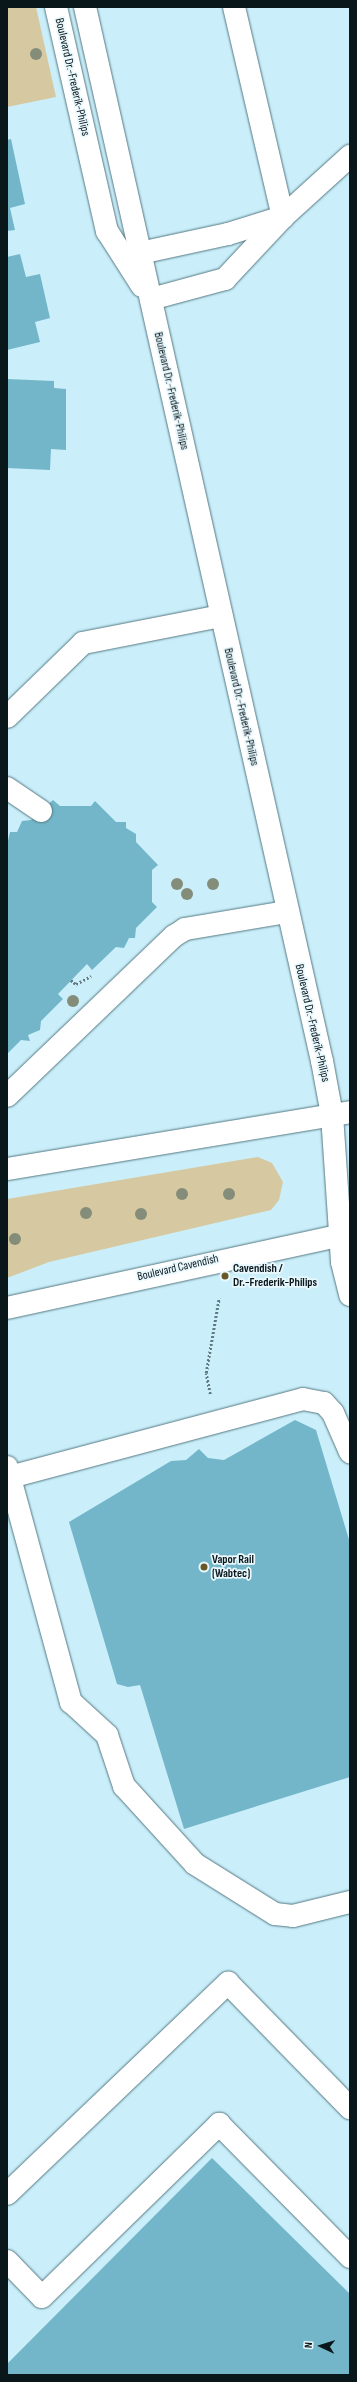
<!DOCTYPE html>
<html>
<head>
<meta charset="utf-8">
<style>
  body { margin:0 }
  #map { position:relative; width:357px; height:2382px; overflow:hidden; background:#caeffa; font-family:"Sofia Sans Condensed",sans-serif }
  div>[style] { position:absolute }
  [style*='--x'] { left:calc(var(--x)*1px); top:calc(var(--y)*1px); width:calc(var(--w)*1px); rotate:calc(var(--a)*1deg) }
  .green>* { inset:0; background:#d6c9a1 }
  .building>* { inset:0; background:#73b6c9 }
  .path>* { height:2.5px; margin-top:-1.25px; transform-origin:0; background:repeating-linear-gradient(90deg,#617a81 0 2px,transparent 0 4px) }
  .roads { filter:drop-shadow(0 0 1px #557882) drop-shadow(0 0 1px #557882) }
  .minor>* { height:22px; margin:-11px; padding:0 11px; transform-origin:11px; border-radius:11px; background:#fff }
  .major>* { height:22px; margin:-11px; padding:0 11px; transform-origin:11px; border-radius:11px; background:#fff }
  .trees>* { width:12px; height:12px; margin:-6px; border-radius:50%; background:#848d7a }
  .dots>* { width:11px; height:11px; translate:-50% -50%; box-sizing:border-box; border:2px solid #e9f8fd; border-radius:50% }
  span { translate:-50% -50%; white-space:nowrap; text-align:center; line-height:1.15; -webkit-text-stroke:3.5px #e9f8fd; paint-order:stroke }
  .street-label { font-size:12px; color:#09171b }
  .poi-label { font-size:12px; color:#09171b; font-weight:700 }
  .left { translate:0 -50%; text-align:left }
  .frame { position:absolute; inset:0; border:8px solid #09171b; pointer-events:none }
  .north { position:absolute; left:301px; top:2326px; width:40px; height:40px; -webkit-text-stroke:3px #e9f8fd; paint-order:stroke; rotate:274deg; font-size:11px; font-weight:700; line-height:16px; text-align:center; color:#09171b }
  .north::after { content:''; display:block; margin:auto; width:14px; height:18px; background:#09171b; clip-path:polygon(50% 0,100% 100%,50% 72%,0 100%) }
</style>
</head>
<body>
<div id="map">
  <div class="green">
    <div style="clip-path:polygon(7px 7px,36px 7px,56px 97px,7px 107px)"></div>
    <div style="clip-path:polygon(258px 1157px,272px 1163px,283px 1182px,279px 1200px,271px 1210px,49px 1262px,7px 1278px,7px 1199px)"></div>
  </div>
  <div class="building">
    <div style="clip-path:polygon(11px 139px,25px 204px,10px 208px,15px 230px,7px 231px,7px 140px)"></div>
    <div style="clip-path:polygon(20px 254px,26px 277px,40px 274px,50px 318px,35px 322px,40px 342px,7px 350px,7px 257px)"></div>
    <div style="clip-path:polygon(7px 379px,54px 381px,54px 388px,66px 389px,66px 450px,51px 449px,50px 470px,7px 468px)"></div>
    <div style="clip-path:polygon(53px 800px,60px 806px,91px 806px,95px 801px,116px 822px,126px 822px,126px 828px,136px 834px,136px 842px,158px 865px,152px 870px,152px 902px,157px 907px,136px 928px,135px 938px,129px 938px,124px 948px,116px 947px,92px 970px,87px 964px,58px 994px,63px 999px,41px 1021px,40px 1030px,28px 1035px,30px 1041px,21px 1040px,7px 1054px,7px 845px,10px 832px,17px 832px,22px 821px,31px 820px)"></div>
    <div style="clip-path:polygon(295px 1420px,316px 1430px,350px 1543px,350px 1777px,184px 1829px,140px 1685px,128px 1687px,117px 1684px,69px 1522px,171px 1461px,186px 1460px,199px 1449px,208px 1458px,224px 1460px)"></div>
    <div style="clip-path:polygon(212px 2158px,350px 2294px,350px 2375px,7px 2375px,7px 2364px)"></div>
  </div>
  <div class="path">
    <div style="--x:71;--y:980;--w:8;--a:40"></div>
    <div style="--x:76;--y:984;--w:17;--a:-28"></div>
    <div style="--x:210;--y:1394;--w:21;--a:-101"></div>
    <div style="--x:206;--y:1373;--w:76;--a:-80.2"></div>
  </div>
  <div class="roads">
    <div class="minor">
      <div style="--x:56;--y:7;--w:230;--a:77.2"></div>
      <div style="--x:107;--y:231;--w:65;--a:57.5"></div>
      <div style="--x:85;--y:7;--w:1080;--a:77.33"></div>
      <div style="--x:322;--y:1061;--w:55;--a:79.5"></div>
      <div style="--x:332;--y:1115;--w:147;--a:86.1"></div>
      <div style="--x:342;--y:1262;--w:34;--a:76"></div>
      <div style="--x:234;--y:7;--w:216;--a:76.9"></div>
      <div style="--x:140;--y:253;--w:90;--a:-12.2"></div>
      <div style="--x:228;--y:234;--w:58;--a:-17.2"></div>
      <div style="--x:151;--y:299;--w:77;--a:-15.1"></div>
      <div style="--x:225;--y:279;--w:85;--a:-46.9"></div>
      <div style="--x:283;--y:217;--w:91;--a:-42.3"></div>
      <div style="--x:7;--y:717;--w:106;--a:-44.2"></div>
      <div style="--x:83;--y:643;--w:141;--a:-11.1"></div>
      <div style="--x:7;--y:788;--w:41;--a:34.1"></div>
      <div style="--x:7;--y:1096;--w:231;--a:-43.8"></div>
      <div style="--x:174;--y:936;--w:13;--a:-32"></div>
      <div style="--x:185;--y:929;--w:103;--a:-9.5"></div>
      <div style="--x:7;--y:1467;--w:244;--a:74.8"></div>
      <div style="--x:71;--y:1702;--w:49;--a:42.5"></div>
      <div style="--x:107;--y:1735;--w:54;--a:71.6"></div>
      <div style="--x:124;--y:1786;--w:105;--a:47.7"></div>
      <div style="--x:195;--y:1864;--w:94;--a:32"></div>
      <div style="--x:275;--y:1914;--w:18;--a:6"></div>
      <div style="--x:293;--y:1916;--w:59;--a:-13.8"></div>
      <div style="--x:10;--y:1477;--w:303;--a:-14.9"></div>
      <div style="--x:303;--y:1399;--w:21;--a:11"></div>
      <div style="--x:324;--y:1403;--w:13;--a:48"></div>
      <div style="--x:333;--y:1413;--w:43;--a:66.4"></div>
      <div style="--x:7;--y:2194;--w:306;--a:-43.7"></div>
      <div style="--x:228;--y:1983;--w:175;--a:45.7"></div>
      <div style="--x:7;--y:2261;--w:50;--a:45.8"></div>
      <div style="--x:42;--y:2297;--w:248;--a:-44.3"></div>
      <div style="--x:219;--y:2124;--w:187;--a:45.4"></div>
    </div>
    <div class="major">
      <div style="--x:7;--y:1169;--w:348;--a:-9.4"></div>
      <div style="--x:7;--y:1308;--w:351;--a:-12.3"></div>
    </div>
  </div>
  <div class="trees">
    <div style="left:36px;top:54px"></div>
    <div style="left:177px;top:884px"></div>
    <div style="left:213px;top:884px"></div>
    <div style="left:187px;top:894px"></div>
    <div style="left:73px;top:1001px"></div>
    <div style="left:182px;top:1194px"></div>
    <div style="left:229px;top:1194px"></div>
    <div style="left:86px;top:1213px"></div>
    <div style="left:141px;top:1214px"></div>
    <div style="left:15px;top:1239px"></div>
  </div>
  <div class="dots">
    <div style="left:225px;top:1276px;background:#685825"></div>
    <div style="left:204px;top:1567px;background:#685825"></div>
  </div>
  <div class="street-label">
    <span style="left:72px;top:77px;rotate:77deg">Boulevard Dr.-Frederik-Philips</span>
    <span style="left:171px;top:391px;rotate:77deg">Boulevard Dr.-Frederik-Philips</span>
    <span style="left:241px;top:707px;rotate:77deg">Boulevard Dr.-Frederik-Philips</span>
    <span style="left:312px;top:1023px;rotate:77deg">Boulevard Dr.-Frederik-Philips</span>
    <span style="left:178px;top:1268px;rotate:-13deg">Boulevard Cavendish</span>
  </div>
  <div class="poi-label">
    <span class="left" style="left:233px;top:1276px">Cavendish /<br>Dr.-Frederik-Philips</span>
    <span class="left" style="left:212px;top:1567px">Vapor Rail<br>(Wabtec)</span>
  </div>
  <div class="frame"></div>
  <div class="north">N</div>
</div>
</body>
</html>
